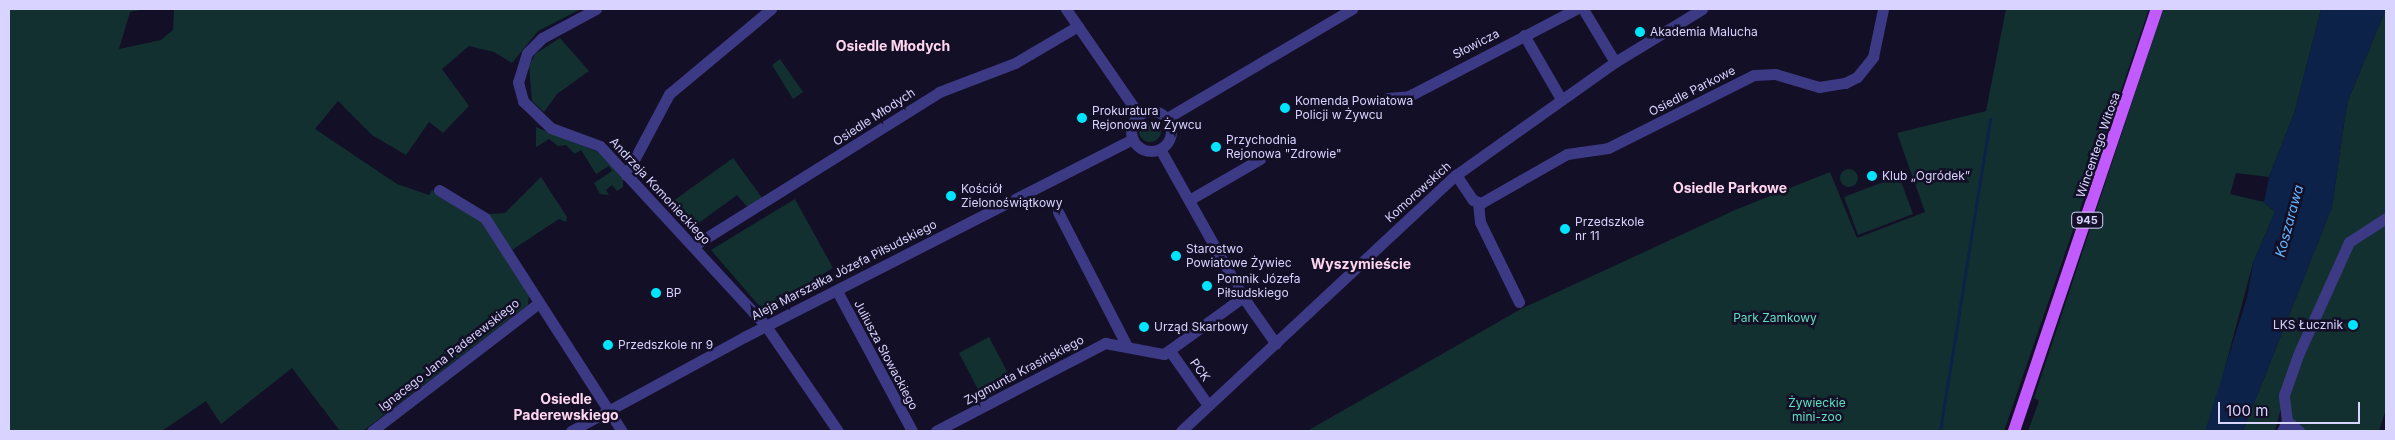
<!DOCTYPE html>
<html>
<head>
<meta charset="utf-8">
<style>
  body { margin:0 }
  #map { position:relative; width:2395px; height:440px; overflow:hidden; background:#130f26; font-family:Inter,sans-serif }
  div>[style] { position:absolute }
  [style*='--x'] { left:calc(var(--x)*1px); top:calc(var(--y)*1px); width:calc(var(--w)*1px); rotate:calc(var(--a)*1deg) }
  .green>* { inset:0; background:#12302f }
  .round { border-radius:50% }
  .water>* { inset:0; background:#0c2248 }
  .stream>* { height:3px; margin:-1.5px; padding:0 1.5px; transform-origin:1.5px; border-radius:1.5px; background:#0c2248 }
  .minor>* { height:11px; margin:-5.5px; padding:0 5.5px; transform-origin:5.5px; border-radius:5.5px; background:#3d3a85 }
  .minor>.ring { margin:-5.5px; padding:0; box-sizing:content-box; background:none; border:11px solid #3d3a85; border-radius:50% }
  .major>* { height:12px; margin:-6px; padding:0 6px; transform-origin:6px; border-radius:6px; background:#c25bff }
  .dots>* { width:14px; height:14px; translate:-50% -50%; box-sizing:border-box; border:2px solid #130f26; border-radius:50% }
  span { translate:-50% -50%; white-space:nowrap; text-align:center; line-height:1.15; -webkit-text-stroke:5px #130f26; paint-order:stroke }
  .shield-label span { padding:1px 4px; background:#130f26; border:1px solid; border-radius:4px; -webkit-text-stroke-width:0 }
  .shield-label { font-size:11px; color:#d9d4ff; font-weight:700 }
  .poi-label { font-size:12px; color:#d9d4ff }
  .left { translate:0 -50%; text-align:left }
  .right { translate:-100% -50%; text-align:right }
  .street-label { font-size:12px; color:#d9d4ff }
  .park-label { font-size:12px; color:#5fe0c0 }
  .neighbourhood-label { font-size:14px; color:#ffd6f0; font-weight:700 }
  .water-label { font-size:14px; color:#62b6ff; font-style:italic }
  .frame { position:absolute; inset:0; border:10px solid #d9d4ff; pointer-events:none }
  .scale { position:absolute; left:2218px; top:402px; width:142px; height:22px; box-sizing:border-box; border:2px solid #d9d4ff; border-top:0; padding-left:6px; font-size:15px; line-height:18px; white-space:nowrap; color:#d9d4ff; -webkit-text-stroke:4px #130f26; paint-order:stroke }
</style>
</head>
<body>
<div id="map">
  <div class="green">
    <div style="clip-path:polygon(9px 9px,145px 9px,130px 12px,119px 49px,161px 40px,173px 30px,174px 9px,581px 9px,538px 31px,512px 63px,494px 52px,469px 46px,442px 69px,469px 106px,443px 133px,429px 122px,406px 155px,372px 135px,338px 101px,315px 129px,397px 184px,429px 195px,432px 190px,481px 220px,529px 296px,528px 305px,363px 431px,340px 431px,292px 368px,221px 424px,206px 401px,162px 431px,9px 431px)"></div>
    <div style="clip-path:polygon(2006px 9px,2149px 9px,2004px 431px,1307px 431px,1521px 309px,1735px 210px,1830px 172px,1857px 238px,1925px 212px,1897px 133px,1986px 111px)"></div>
    <div style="clip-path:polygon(2163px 9px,2321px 9px,2295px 111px,2269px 177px,2236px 173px,2230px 194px,2264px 202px,2275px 212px,2253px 263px,2211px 420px,2205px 431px,2028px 431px,2039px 401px,2034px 398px)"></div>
    <div style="clip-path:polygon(2386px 9px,2386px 409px,2379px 431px,2299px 431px,2287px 421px,2284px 397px,2275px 431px,2243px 431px,2332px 207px,2347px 103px)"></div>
    <div style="clip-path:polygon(560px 38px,589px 71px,557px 94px,544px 112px,532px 101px,529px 66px,535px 54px)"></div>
    <div style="clip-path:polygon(780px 59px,803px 92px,793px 99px,772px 65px)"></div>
    <div class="round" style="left:1139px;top:120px;width:22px;height:22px"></div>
    <div style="clip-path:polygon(536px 127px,603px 154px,623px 179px,623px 187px,617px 191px,612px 185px,606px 190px,609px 195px,600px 194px,594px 183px,612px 171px,609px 166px,596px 174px,581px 150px,575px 154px,566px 145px,558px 146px,549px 139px,536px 147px)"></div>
    <div style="clip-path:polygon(733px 158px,763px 199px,748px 208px,737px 195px,696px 225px,704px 236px,699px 238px,669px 204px)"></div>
    <div class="round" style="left:1840px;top:169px;width:18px;height:18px"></div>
    <div style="clip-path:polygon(1899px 176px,1913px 214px,1858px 235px,1844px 197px)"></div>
    <div style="clip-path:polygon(541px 177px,567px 217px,566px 222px,559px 219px,512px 250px,488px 214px,505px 213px)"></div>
    <div style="clip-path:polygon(795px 199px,833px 268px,820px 276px,823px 283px,781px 306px,761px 308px,711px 250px)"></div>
    <div style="clip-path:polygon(989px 337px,1013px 383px,983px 399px,959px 353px)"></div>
  </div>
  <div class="water">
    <div style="clip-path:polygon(2321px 9px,2386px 9px,2347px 103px,2332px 207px,2243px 431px,2205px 431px,2247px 298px,2253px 263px,2275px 212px,2264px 202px,2269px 177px,2295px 111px)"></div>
  </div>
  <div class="stream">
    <div style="--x:1940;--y:431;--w:316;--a:-80.9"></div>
  </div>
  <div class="minor">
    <div style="--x:596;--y:9;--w:61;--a:151.8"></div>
    <div style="--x:542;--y:38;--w:21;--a:135"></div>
    <div style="--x:527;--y:53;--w:30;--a:107"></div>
    <div style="--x:518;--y:82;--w:20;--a:75"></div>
    <div style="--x:523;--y:101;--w:39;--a:44"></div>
    <div style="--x:551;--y:128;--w:52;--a:20.2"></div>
    <div style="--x:600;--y:146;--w:245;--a:47.3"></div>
    <div style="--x:766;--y:326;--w:127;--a:55.6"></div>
    <div style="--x:1066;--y:9;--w:129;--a:55.4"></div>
    <div style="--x:1583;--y:9;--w:62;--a:58.9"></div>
    <div style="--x:1524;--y:35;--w:74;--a:60"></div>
    <div style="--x:1388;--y:98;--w:21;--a:-5"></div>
    <div style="--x:1409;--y:96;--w:188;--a:-27.5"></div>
    <div class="ring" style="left:1131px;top:111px;width:29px;height:29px"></div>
    <div style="--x:1167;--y:118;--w:215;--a:-30.5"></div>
    <div style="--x:1160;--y:149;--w:170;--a:60.7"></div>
    <div style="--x:1243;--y:297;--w:57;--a:54.9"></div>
    <div style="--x:626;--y:175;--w:92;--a:-62"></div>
    <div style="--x:669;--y:94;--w:133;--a:-39.8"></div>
    <div style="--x:1456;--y:175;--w:30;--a:56"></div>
    <div style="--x:1473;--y:200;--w:9;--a:21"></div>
    <div style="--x:1481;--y:203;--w:99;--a:-29.7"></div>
    <div style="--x:1567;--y:154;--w:41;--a:-8.3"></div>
    <div style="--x:1608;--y:148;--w:163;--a:-26.6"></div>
    <div style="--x:1754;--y:75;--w:21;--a:-3"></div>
    <div style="--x:1775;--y:74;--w:46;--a:16.5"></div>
    <div style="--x:1819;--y:87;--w:26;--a:-9"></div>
    <div style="--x:1845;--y:83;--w:13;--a:-27"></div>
    <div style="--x:1857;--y:77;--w:26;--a:-51"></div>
    <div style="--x:1873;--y:57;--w:49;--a:-78.2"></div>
    <div style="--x:439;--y:190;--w:54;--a:31.3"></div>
    <div style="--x:485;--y:218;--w:253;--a:57.3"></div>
    <div style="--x:1189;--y:200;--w:82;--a:-30"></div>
    <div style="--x:1478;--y:203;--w:19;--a:84"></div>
    <div style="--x:1480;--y:222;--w:89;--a:64"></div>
    <div style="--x:1058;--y:212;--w:151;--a:62.8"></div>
    <div style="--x:693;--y:246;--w:290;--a:-32"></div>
    <div style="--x:939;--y:92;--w:81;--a:-20.9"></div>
    <div style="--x:1015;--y:63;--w:73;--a:-30.4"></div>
    <div style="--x:837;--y:291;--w:159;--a:61.8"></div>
    <div style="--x:1170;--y:351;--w:66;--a:54.9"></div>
    <div style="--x:2287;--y:421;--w:16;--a:40"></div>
    <div style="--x:372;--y:431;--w:210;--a:-37.5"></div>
    <div style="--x:571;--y:431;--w:197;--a:-28.5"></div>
    <div style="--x:744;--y:337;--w:436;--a:-27"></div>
    <div style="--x:936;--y:431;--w:191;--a:-27.5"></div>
    <div style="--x:1105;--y:343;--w:60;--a:10.6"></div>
    <div style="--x:1164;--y:354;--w:97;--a:-35.8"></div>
    <div style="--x:1181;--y:431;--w:376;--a:-43"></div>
    <div style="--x:1456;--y:175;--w:195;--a:-35.4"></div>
    <div style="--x:1615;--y:62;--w:102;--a:-31.3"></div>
    <div style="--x:2282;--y:431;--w:11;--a:-63"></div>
    <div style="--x:2287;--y:421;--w:26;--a:-97"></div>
    <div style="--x:2284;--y:395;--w:42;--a:-70.7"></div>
    <div style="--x:2298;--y:355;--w:124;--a:-65.7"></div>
    <div style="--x:2349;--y:242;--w:44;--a:-33"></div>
  </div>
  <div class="major">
    <div style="--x:2014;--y:431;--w:446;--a:-71.3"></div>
  </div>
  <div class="dots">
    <div style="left:1640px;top:32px;background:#00e5ff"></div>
    <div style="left:1285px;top:108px;background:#00e5ff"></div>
    <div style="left:1082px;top:118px;background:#00e5ff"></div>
    <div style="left:1216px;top:147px;background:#00e5ff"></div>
    <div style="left:1872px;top:176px;background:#00e5ff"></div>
    <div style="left:951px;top:196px;background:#00e5ff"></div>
    <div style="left:1565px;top:229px;background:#00e5ff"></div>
    <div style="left:1176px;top:256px;background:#00e5ff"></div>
    <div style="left:1207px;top:286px;background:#00e5ff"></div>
    <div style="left:656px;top:293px;background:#00e5ff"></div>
    <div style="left:2353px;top:325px;background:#00e5ff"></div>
    <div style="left:1144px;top:327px;background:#00e5ff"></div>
    <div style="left:608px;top:345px;background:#00e5ff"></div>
  </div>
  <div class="shield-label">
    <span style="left:2087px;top:220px">945</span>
  </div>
  <div class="poi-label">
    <span class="left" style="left:1650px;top:32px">Akademia Malucha</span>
    <span class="left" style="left:1295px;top:108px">Komenda Powiatowa<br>Policji w Żywcu</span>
    <span class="left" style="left:1092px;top:118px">Prokuratura<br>Rejonowa w Żywcu</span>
    <span class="left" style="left:1226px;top:147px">Przychodnia<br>Rejonowa "Zdrowie"</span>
    <span class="left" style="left:1882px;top:176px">Klub „Ogródek”</span>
    <span class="left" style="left:961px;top:196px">Kościół<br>Zielonoświątkowy</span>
    <span class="left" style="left:1575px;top:229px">Przedszkole<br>nr 11</span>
    <span class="left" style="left:1186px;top:256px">Starostwo<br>Powiatowe Żywiec</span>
    <span class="left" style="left:1217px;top:286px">Pomnik Józefa<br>Piłsudskiego</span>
    <span class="left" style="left:666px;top:293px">BP</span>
    <span class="right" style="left:2343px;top:325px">LKS Łucznik</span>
    <span class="left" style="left:1154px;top:327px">Urząd Skarbowy</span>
    <span class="left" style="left:618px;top:345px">Przedszkole nr 9</span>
  </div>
  <div class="street-label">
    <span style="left:1476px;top:44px;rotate:-27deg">Słowicza</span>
    <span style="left:1692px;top:91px;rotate:-27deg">Osiedle Parkowe</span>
    <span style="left:874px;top:117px;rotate:-33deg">Osiedle Młodych</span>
    <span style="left:2098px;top:145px;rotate:-71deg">Wincentego Witosa</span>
    <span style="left:660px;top:191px;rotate:47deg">Andrzeja Komonieckiego</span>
    <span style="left:1418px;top:192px;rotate:-42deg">Komorowskich</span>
    <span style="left:844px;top:270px;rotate:-27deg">Aleja Marszałka Józefa Piłsudskiego</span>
    <span style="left:449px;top:355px;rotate:-38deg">Ignacego Jana Paderewskiego</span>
    <span style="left:886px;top:355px;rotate:62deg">Juliusza Słowackiego</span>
    <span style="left:1024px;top:370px;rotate:-28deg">Zygmunta Krasińskiego</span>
    <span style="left:1200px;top:370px;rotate:54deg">PCK</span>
  </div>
  <div class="park-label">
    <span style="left:1775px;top:318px">Park Zamkowy</span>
    <span style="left:1817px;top:410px">Żywieckie<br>mini-zoo</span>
  </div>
  <div class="neighbourhood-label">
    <span style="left:893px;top:46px">Osiedle Młodych</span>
    <span style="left:1730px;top:188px">Osiedle Parkowe</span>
    <span style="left:1361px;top:264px">Wyszymieście</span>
    <span style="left:566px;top:407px">Osiedle<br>Paderewskiego</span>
  </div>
  <div class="water-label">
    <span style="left:2289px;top:221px;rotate:-75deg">Koszarawa</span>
  </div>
  <div class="frame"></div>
  <div class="scale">100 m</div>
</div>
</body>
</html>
